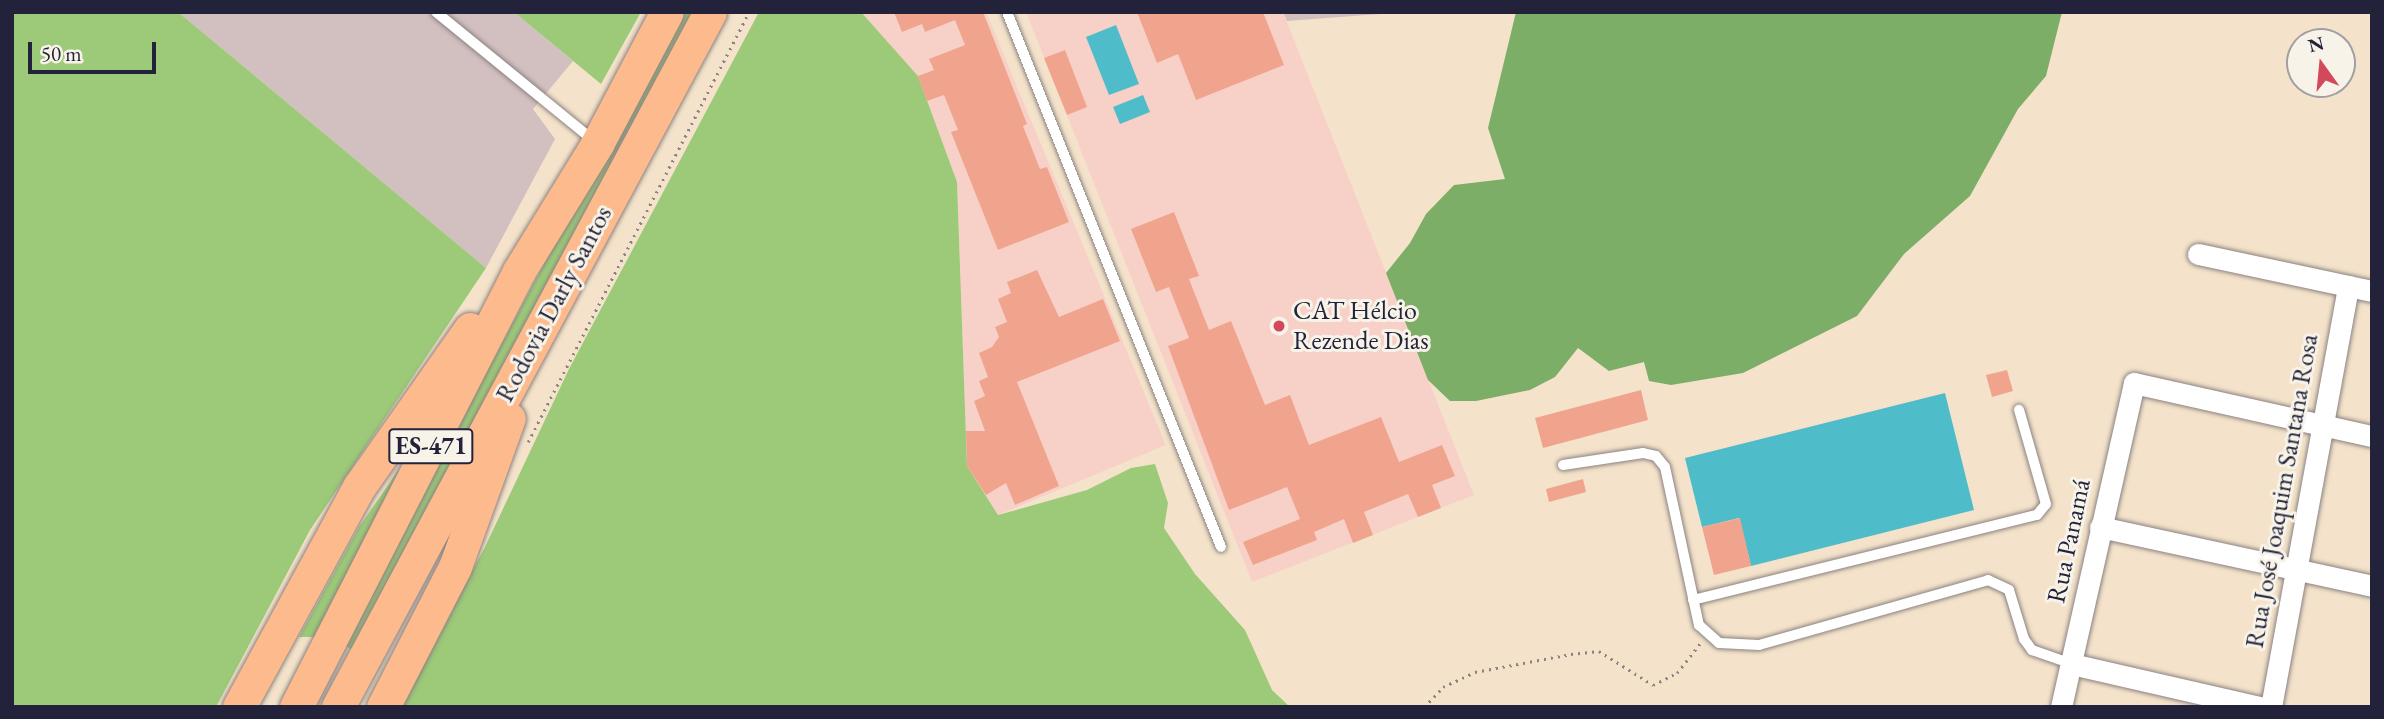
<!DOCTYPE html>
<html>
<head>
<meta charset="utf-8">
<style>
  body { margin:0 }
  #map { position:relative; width:2384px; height:719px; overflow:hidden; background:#f4e3ca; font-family:"EB Garamond",serif }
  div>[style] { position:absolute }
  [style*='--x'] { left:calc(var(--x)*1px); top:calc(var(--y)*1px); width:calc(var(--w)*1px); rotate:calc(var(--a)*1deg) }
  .built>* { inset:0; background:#f7d1c8 }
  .industrial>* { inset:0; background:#d2bfc0 }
  .green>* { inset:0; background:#9cca78 }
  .forest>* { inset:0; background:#7dae68 }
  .water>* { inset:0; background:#4fbcc9 }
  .building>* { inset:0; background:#f1a48d }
  .path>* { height:2.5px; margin-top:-1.25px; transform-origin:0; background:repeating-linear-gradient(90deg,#8b8282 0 2px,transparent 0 7px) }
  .roads { filter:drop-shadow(0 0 2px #8b8282) drop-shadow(0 0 2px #8b8282) }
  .service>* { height:10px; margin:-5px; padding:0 5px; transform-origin:5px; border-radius:5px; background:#fff }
  .minor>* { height:21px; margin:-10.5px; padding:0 10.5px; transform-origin:10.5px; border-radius:10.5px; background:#fff }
  .primary>* { height:33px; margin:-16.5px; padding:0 16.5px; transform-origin:16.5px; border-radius:16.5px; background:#fcba8d }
  .dots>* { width:19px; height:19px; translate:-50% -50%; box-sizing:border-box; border:4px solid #f7f3e8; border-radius:50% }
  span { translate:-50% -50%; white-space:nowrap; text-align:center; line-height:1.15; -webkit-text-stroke:6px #f7f3e8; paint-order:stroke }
  .shield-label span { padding:2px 5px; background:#f7f3e8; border:2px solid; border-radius:5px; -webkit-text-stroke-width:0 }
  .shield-label { font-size:24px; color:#22223b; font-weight:700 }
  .street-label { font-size:26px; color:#22223b }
  .poi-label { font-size:26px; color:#22223b }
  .left { translate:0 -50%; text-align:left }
  .frame { position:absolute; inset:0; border:14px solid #22223b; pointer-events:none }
  .north { position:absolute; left:2286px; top:28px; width:70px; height:70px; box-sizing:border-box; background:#f7f3e8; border:2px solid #a29fa3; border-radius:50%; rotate:345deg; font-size:19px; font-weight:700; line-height:28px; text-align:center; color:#22223b }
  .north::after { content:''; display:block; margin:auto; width:24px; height:32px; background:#d1495b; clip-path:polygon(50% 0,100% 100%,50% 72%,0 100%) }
  .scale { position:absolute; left:28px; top:42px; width:128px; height:32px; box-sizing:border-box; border:4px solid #22223b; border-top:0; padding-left:9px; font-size:21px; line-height:24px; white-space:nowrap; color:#22223b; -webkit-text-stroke:5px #f7f3e8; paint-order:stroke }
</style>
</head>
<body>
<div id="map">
  <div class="built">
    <div style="clip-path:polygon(861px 12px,986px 12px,1166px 445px,998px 515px,967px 466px,957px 182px,918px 76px)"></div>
    <div style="clip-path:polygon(1026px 12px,1283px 12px,1474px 495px,1252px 582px)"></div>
  </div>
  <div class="industrial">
    <div style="clip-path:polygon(178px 12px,514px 12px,573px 61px,533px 109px,555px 139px,486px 268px)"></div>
    <div style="clip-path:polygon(1283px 12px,1407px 12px,1287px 21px)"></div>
  </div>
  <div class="green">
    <div style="clip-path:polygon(12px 12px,178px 12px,486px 268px,310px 530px,216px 707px,12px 707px)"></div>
    <div style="clip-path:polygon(514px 12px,641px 12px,601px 84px)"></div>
    <div style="clip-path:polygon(678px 12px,696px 12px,356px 652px,342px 644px)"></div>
    <div style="clip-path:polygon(759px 12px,861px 12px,918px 76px,957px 182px,967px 466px,998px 515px,1087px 490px,1131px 468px,1155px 464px,1168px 503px,1164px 528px,1195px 574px,1245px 630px,1272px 690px,1290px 707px,399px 707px,484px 549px,569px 369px)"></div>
    <div style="clip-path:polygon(429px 426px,316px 637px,299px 637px,359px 527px)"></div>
  </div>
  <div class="forest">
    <div style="clip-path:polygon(1516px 12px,2062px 12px,2046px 76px,2018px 109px,1970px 196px,1904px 254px,1857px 316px,1743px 373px,1671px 385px,1649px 381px,1644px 362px,1609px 371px,1578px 348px,1555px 377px,1530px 390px,1476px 401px,1450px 401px,1428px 380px,1386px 273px,1410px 243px,1426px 214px,1454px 185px,1505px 179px,1488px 128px)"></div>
  </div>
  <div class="water">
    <div style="clip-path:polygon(1116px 25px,1139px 84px,1109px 95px,1086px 37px)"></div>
    <div style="clip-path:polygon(1143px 95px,1150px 112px,1120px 124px,1113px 107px)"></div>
    <div style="clip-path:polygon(1945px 393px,1974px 510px,1751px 566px,1739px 518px,1702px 527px,1685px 458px)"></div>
  </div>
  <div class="building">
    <div style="clip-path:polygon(894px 12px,983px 12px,1027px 124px,1023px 126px,1040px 169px,1047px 167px,1069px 222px,998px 250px,951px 132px,958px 130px,944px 95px,927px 101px,918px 76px,934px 70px,929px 59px,965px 45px,955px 20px,925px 32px,922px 24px,902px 32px)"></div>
    <div style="clip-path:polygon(1137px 12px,1263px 12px,1284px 65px,1196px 100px,1178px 54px,1157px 63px)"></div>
    <div style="clip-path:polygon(1065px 50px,1087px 107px,1067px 115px,1044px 58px)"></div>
    <div style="clip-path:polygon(1174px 212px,1199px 276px,1189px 279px,1209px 330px,1231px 321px,1265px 405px,1290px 395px,1309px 445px,1381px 417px,1399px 462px,1442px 445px,1455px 476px,1432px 485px,1441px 508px,1418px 517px,1408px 494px,1364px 512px,1373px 535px,1353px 543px,1344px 519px,1314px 532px,1317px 540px,1253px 565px,1243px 542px,1300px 519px,1287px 487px,1229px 510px,1168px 346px,1189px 338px,1169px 287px,1156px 292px,1131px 229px)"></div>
    <div style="clip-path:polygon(1037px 270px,1059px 317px,1103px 299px,1120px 341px,1017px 382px,1059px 486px,1015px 505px,1006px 483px,986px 495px,967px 466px,966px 431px,985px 431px,974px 401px,985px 396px,979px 381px,988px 377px,979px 353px,992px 347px,999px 337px,995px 327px,1007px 322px,998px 299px,1011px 293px,1007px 282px)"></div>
    <div style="clip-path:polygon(2007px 370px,2013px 391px,1992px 397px,1986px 375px)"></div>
    <div style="clip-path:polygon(1641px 390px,1648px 420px,1543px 448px,1535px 418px)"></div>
    <div style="clip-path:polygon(1583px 479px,1586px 492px,1549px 502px,1546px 489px)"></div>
    <div style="clip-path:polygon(1740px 518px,1751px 566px,1714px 575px,1702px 527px)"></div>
  </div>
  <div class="path">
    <div style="--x:528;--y:442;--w:483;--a:-62.8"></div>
    <div style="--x:1424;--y:707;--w:28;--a:-46"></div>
    <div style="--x:1443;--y:687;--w:35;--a:-25"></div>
    <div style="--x:1475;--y:672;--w:98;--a:-10.6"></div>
    <div style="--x:1571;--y:654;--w:28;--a:-6"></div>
    <div style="--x:1599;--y:651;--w:64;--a:32.2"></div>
    <div style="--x:1653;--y:685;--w:27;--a:-27"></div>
    <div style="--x:1677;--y:673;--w:37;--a:-52"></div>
  </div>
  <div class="roads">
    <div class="service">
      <div style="--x:436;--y:12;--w:204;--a:39.2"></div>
      <div style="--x:1007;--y:12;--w:576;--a:68.2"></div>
      <div style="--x:1563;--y:465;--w:81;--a:-8.5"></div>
      <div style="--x:1643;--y:453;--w:13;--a:13"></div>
      <div style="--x:1656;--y:456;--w:14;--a:51"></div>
      <div style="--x:1665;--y:467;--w:162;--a:77.9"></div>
      <div style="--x:1699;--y:625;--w:27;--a:42"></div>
      <div style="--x:1719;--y:643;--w:40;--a:2.9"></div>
      <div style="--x:1759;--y:645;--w:238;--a:-15.8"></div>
      <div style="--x:1988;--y:580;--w:23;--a:25"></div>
      <div style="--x:2009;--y:590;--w:51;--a:73"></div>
      <div style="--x:2024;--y:639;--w:14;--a:54"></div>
      <div style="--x:2032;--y:650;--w:42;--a:19.3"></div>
      <div style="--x:1693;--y:600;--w:354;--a:-13.9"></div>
      <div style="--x:2037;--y:515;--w:14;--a:-51"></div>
      <div style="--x:2046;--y:504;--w:98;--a:-106"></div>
    </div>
    <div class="minor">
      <div style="--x:2198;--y:254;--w:178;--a:12"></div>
      <div style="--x:2100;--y:527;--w:278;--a:12.2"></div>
      <div style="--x:2072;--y:664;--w:193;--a:12.9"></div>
      <div style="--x:2061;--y:707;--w:332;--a:-77.3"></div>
      <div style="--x:2134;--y:383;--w:244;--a:12.6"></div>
      <div style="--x:2271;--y:707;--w:428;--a:-79.6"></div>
    </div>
    <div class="primary">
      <div style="--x:239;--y:707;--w:251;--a:-61.4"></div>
      <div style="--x:359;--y:487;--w:193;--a:-54.9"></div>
      <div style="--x:296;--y:707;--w:490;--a:-62.9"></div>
      <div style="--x:519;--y:271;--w:149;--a:-58.4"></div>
      <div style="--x:597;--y:144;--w:149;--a:-62.1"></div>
      <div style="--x:338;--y:707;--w:788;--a:-61.84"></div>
      <div style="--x:383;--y:707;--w:157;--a:-62.8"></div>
      <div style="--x:455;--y:567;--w:158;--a:-70.1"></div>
    </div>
  </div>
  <div class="dots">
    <div style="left:1279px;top:326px;background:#d1495b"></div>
  </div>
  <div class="shield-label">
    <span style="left:431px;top:446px">ES-471</span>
  </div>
  <div class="street-label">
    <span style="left:554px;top:304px;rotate:-62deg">Rodovia Darly Santos</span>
    <span style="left:2282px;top:491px;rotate:-80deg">Rua José Joaquim Santana Rosa</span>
    <span style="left:2069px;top:541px;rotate:-78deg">Rua Panamá</span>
  </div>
  <div class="poi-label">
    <span class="left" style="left:1293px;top:326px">CAT Hélcio<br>Rezende Dias</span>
  </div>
  <div class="frame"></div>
  <div class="north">N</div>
  <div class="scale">50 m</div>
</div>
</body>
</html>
